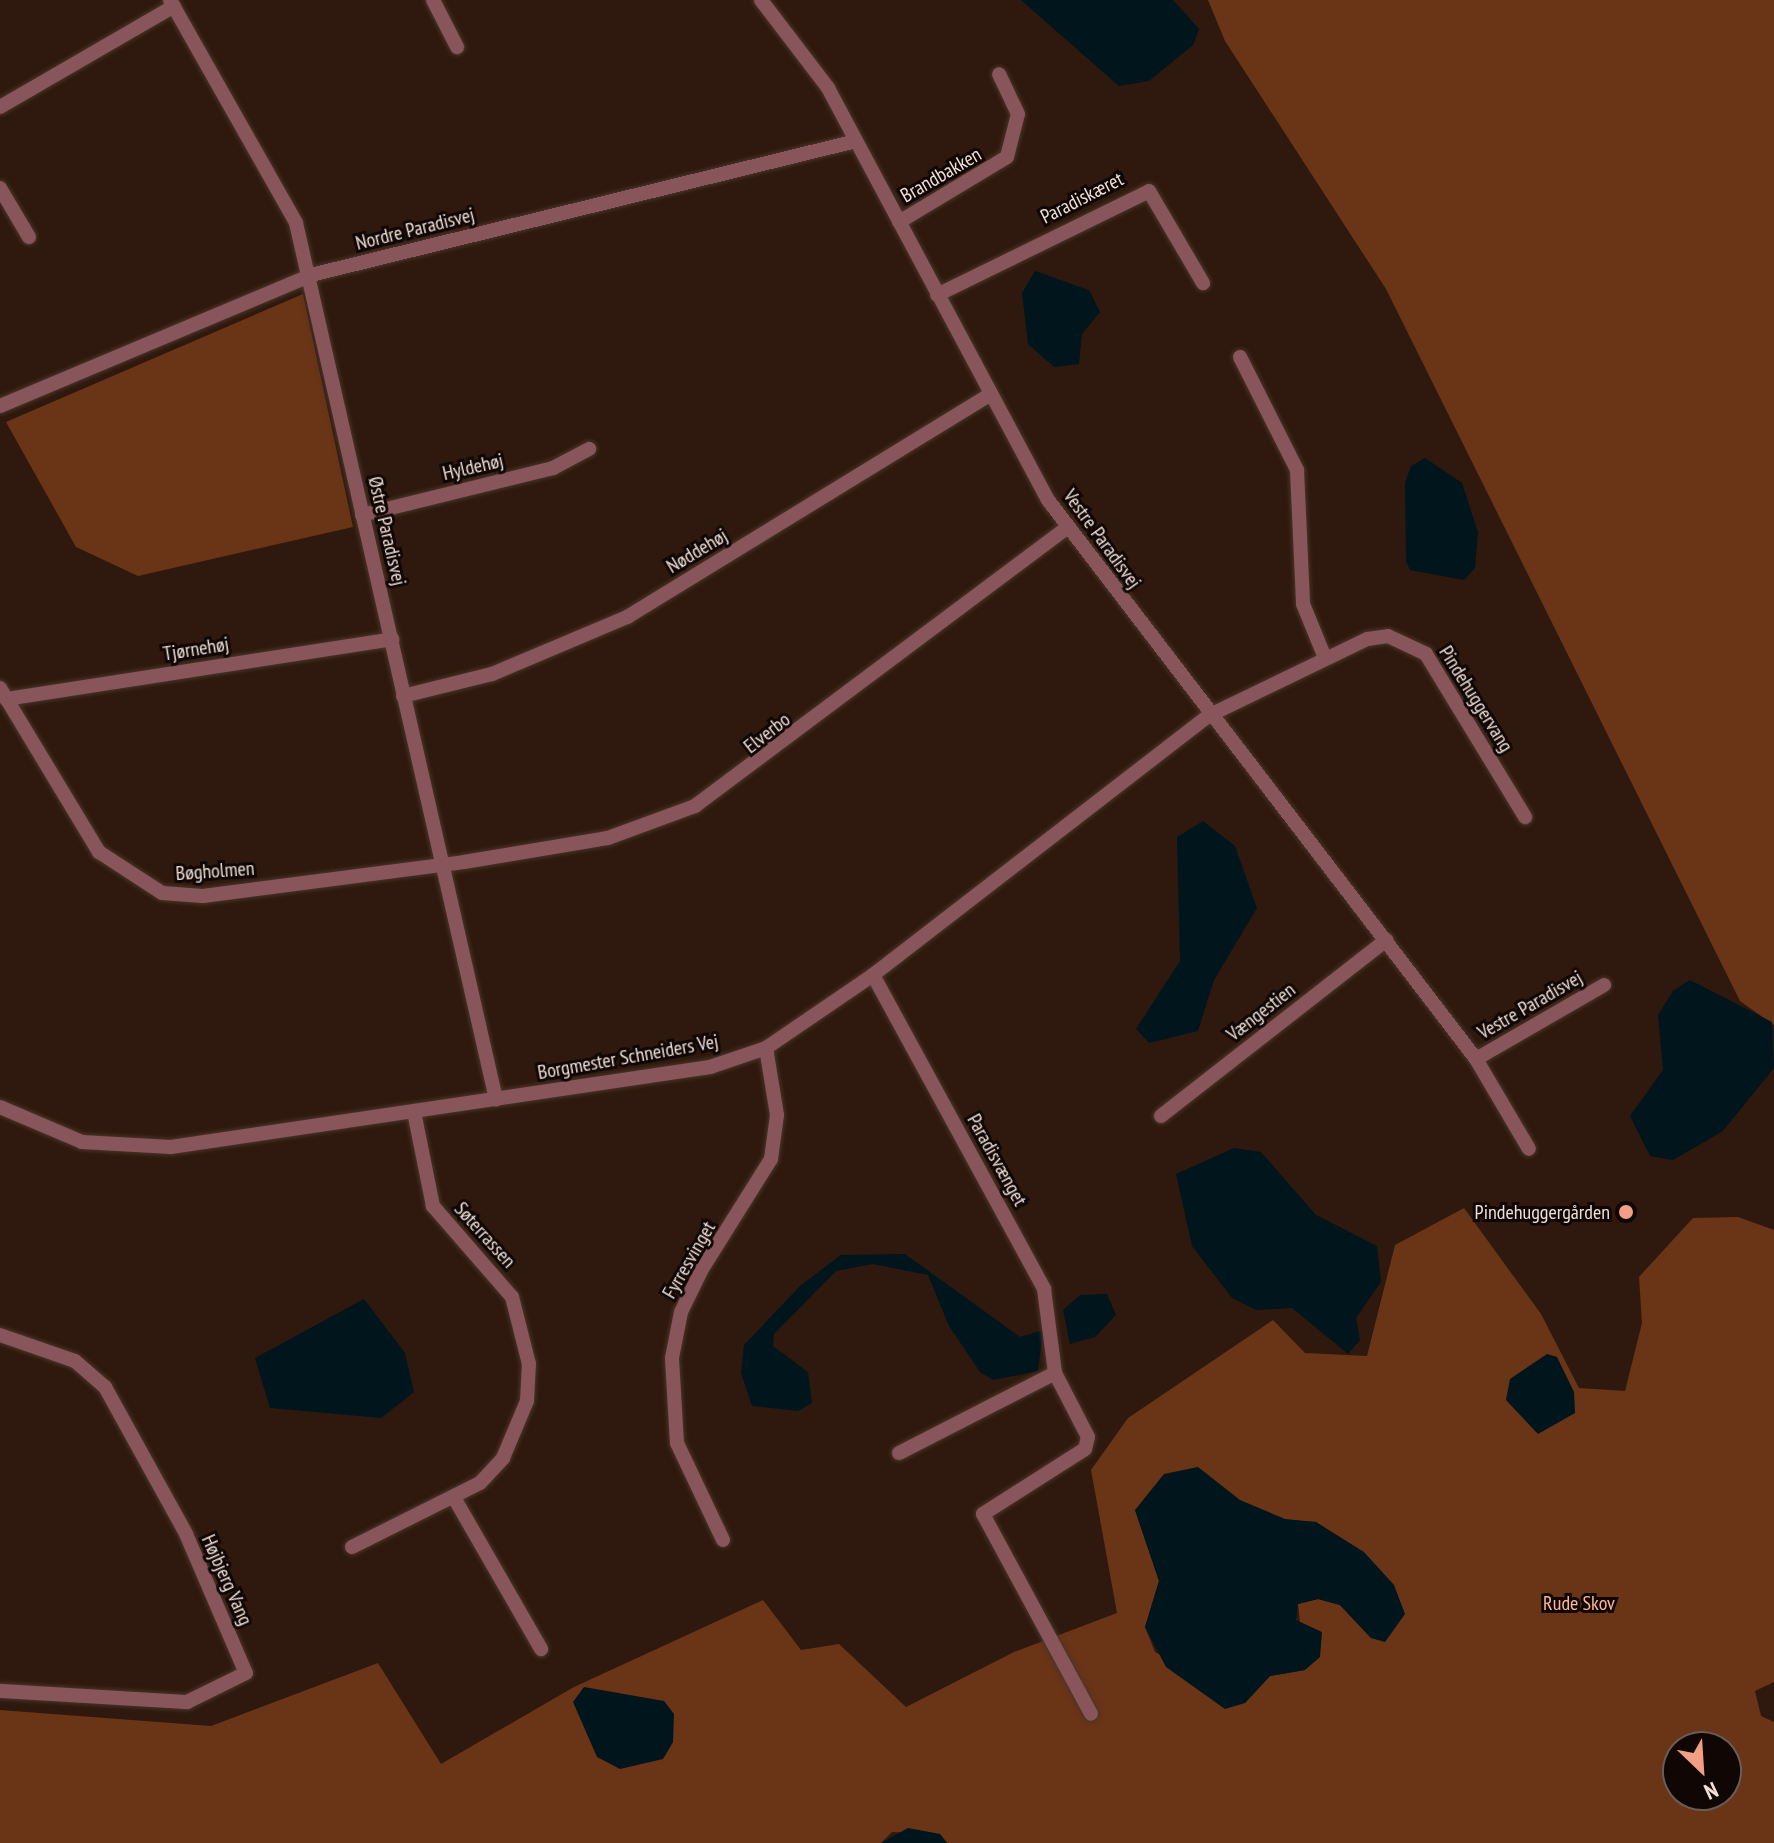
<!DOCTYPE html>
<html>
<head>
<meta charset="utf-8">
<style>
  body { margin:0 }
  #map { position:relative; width:1774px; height:1843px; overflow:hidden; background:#2f190e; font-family:"PT Sans Narrow",sans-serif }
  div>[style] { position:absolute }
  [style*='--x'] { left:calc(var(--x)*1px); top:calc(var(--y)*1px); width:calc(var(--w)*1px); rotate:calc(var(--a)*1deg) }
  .green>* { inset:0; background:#6a3417 }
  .water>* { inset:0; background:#00151c }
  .roads { filter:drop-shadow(0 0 2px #4a352a) drop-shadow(0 0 2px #4a352a) }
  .minor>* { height:14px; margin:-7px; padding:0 7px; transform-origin:7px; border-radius:7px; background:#88565a }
  .dots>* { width:22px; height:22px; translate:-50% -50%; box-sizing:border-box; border:4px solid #100704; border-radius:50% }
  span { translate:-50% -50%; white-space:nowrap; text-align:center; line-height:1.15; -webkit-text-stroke:6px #100704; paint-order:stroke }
  .street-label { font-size:20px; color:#efdfd7 }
  .poi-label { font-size:20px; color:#efdfd7 }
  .right { translate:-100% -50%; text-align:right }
  .park-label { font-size:20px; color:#feb796 }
  .north { position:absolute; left:1662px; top:1731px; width:80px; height:80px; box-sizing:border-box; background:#100704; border:2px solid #695d58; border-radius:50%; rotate:155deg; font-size:22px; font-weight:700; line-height:32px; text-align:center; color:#efdfd7 }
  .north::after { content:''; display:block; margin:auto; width:28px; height:36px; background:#f39f85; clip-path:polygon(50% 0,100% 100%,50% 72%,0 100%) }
</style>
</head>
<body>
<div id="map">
  <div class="green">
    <div style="clip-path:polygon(1208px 0,1774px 0,1774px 1025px,1740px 1001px,1386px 289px,1225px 41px)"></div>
    <div style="clip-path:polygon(303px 294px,353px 527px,138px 576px,76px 547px,6px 422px)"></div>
    <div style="clip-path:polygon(evenodd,1464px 1208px,1541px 1314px,1579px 1388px,1625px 1391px,1642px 1323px,1639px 1277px,1693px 1218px,1738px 1217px,1774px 1230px,1774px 1682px,1755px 1691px,1761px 1716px,1774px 1722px,1774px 1843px,947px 1843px,940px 1834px,892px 1832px,881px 1843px,0 1843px,0 1710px,211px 1726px,378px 1663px,441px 1764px,574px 1687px,763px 1600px,801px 1650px,839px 1644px,906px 1707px,1014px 1652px,1117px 1613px,1091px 1470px,1128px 1418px,1273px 1320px,1305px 1353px,1367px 1356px,1395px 1245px,1464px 1208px,1197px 1467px,1239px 1500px,1285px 1520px,1316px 1522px,1371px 1638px,1340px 1605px,1318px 1599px,1298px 1604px,1305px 1670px,1270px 1676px,1245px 1703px,1155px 1652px,1145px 1627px,1159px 1581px,1135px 1510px,1197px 1467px,1464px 1208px,1678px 1747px,1726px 1747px,1726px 1795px,1678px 1795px,1678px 1747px)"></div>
  </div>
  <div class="water">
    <div style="clip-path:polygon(1021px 0,1173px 0,1199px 29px,1193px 45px,1149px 81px,1119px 86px)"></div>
    <div style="clip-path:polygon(1035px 271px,1089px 290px,1100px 312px,1082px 334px,1079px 364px,1054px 367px,1028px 344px,1022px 293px)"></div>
    <div style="clip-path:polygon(1425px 458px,1462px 483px,1478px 532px,1475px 568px,1464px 580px,1410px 570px,1406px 561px,1405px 483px,1411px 466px)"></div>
    <div style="clip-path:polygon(1203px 821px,1235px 846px,1257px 908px,1214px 980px,1198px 1031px,1149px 1043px,1136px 1029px,1180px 961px,1177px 837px)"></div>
    <div style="clip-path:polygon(1690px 980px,1772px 1022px,1774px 1068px,1723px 1131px,1673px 1160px,1650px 1156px,1630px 1116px,1663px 1070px,1658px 1015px,1673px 991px)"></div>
    <div style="clip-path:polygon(1234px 1148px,1261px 1152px,1316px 1215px,1377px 1246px,1381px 1282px,1356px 1318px,1360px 1340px,1348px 1354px,1292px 1308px,1256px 1310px,1232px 1298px,1192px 1246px,1176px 1174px)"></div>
    <div style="clip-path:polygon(905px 1254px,1020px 1337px,1043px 1330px,1038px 1371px,993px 1380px,980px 1372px,949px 1326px,928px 1275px,873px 1264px,836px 1271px,774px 1334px,773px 1346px,808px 1372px,812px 1403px,798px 1411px,752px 1406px,741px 1373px,744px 1345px,800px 1286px,841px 1255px)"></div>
    <div style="clip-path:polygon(1107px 1294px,1116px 1315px,1095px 1337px,1070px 1344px,1063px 1310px,1080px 1295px)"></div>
    <div style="clip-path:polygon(364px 1299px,405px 1353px,414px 1392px,381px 1418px,270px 1408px,255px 1358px)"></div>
    <div style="clip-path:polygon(1547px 1354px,1557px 1357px,1574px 1392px,1575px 1413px,1538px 1434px,1506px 1400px,1510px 1379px)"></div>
    <div style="clip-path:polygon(1198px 1467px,1240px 1500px,1285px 1519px,1316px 1522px,1364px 1552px,1394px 1585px,1405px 1614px,1385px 1642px,1371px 1638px,1340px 1605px,1318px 1599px,1298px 1604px,1296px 1620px,1322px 1632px,1320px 1657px,1305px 1670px,1270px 1676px,1245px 1703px,1225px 1709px,1166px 1667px,1145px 1627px,1159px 1581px,1135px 1510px,1164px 1474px)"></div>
    <div style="clip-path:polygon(584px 1687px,664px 1701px,674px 1714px,673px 1742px,663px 1759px,620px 1769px,597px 1757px,573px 1702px)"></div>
    <div style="clip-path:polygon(908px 1828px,940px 1834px,947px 1843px,881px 1843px)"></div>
  </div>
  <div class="roads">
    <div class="minor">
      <div style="--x:170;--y:0;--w:256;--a:60.5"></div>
      <div style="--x:296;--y:223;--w:899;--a:77.14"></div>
      <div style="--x:433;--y:0;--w:53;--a:62.9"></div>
      <div style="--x:761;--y:0;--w:111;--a:52.7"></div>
      <div style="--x:828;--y:88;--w:467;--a:61.9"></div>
      <div style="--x:1048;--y:500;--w:704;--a:52.56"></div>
      <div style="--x:1476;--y:1059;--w:104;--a:59.5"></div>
      <div style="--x:0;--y:107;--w:201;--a:-30.1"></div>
      <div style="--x:0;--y:188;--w:57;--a:59.4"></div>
      <div style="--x:899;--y:222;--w:126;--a:-31"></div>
      <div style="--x:1007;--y:157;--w:44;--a:-75.7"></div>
      <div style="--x:1018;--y:114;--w:44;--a:-115.4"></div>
      <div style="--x:937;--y:295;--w:236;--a:-26.1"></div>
      <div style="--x:1149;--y:191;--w:107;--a:59.6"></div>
      <div style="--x:1240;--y:357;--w:127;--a:63.2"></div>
      <div style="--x:1297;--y:470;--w:134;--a:87.4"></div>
      <div style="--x:1303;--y:604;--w:58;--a:67.8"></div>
      <div style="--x:0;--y:406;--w:337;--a:-22.8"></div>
      <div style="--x:311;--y:275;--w:561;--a:-13.81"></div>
      <div style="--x:362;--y:515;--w:197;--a:-13.8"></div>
      <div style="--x:553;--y:468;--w:41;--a:-27.8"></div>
      <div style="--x:0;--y:688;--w:192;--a:58.9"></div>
      <div style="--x:99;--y:852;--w:75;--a:33.1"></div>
      <div style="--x:162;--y:893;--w:41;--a:4.2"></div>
      <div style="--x:203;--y:896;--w:263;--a:-7.4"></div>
      <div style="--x:464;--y:862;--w:146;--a:-9.5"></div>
      <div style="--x:608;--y:838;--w:93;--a:-20.2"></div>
      <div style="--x:695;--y:806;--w:464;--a:-36.8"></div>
      <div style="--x:403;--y:696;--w:92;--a:-13.9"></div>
      <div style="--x:492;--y:674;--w:147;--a:-22.9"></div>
      <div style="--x:627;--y:617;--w:427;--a:-31.5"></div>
      <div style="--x:6;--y:699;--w:391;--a:-8.8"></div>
      <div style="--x:873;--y:975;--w:358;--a:61.4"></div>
      <div style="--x:1044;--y:1289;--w:85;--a:82.5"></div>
      <div style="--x:1055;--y:1373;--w:72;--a:62.7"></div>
      <div style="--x:1088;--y:1437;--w:12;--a:104"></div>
      <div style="--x:1085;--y:1449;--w:121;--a:147.5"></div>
      <div style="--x:983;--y:1514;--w:227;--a:61.6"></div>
      <div style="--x:1476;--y:1059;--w:148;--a:-30"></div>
      <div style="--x:0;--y:1107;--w:89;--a:23.1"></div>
      <div style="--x:82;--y:1142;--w:89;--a:3.2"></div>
      <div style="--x:171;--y:1147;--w:545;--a:-8.44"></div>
      <div style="--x:710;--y:1067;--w:59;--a:-18.7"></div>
      <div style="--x:766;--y:1048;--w:130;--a:-34.3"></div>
      <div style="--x:873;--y:975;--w:426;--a:-37.7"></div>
      <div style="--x:1210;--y:715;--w:174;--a:-25.8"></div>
      <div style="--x:1367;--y:639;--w:21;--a:-8"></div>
      <div style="--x:1388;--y:636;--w:42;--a:25.3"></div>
      <div style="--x:1426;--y:654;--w:191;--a:58.7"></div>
      <div style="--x:1161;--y:1116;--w:286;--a:-38"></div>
      <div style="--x:0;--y:1335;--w:79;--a:19.1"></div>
      <div style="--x:75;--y:1361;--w:40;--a:41"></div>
      <div style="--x:105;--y:1387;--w:168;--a:61.1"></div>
      <div style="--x:186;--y:1534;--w:151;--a:66.7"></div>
      <div style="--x:246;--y:1673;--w:66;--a:153.8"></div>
      <div style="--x:187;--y:1702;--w:187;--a:-176.6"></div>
      <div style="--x:899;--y:1453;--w:175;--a:-27.1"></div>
      <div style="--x:456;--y:1501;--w:171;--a:60.1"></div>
      <div style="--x:723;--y:1540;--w:107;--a:-115.4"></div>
      <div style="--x:677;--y:1443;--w:85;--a:-93.4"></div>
      <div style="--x:672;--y:1358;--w:47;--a:-78.9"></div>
      <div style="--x:681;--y:1312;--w:48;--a:-64"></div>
      <div style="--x:702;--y:1269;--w:130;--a:-57.9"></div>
      <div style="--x:771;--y:1159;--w:44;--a:-82.2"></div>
      <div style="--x:777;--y:1115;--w:68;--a:-99.3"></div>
      <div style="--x:352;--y:1547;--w:143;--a:-26.6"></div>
      <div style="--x:480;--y:1483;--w:34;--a:-47"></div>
      <div style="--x:503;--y:1458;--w:62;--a:-67.2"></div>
      <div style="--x:527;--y:1401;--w:37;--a:-87"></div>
      <div style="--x:529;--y:1364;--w:69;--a:-104.2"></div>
      <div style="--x:512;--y:1297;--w:121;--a:-131"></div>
      <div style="--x:433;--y:1206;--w:96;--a:-101.4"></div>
    </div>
  </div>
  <div class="dots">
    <div style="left:1626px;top:1212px;background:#f39f85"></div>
  </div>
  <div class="street-label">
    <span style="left:941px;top:175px;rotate:-30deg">Brandbakken</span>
    <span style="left:1082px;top:198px;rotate:-27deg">Paradiskæret</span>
    <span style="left:415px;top:229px;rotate:-14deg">Nordre Paradisvej</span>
    <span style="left:473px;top:467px;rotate:-13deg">Hyldehøj</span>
    <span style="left:387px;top:531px;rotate:77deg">Østre Paradisvej</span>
    <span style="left:1102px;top:539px;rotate:54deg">Vestre Paradisvej</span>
    <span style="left:697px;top:551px;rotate:-31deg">Nøddehøj</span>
    <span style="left:196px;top:649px;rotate:-9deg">Tjørnehøj</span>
    <span style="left:1476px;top:699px;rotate:58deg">Pindehuggervang</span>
    <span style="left:767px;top:733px;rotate:-38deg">Elverbo</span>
    <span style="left:215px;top:871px;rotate:-4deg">Bøgholmen</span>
    <span style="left:1530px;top:1005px;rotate:-30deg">Vestre Paradisvej</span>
    <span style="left:1261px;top:1012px;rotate:-38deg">Vængestien</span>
    <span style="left:628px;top:1057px;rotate:-10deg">Borgmester Schneiders Vej</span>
    <span style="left:997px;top:1160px;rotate:61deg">Paradisvænget</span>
    <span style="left:485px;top:1235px;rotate:48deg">Søterrassen</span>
    <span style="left:689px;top:1260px;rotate:-60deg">Fyrresvinget</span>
    <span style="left:227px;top:1580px;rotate:66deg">Højbjerg Vang</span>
  </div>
  <div class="poi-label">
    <span class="right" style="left:1610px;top:1212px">Pindehuggergården</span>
  </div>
  <div class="park-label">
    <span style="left:1579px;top:1603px">Rude Skov</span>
  </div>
  <div class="north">N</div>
</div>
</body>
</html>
